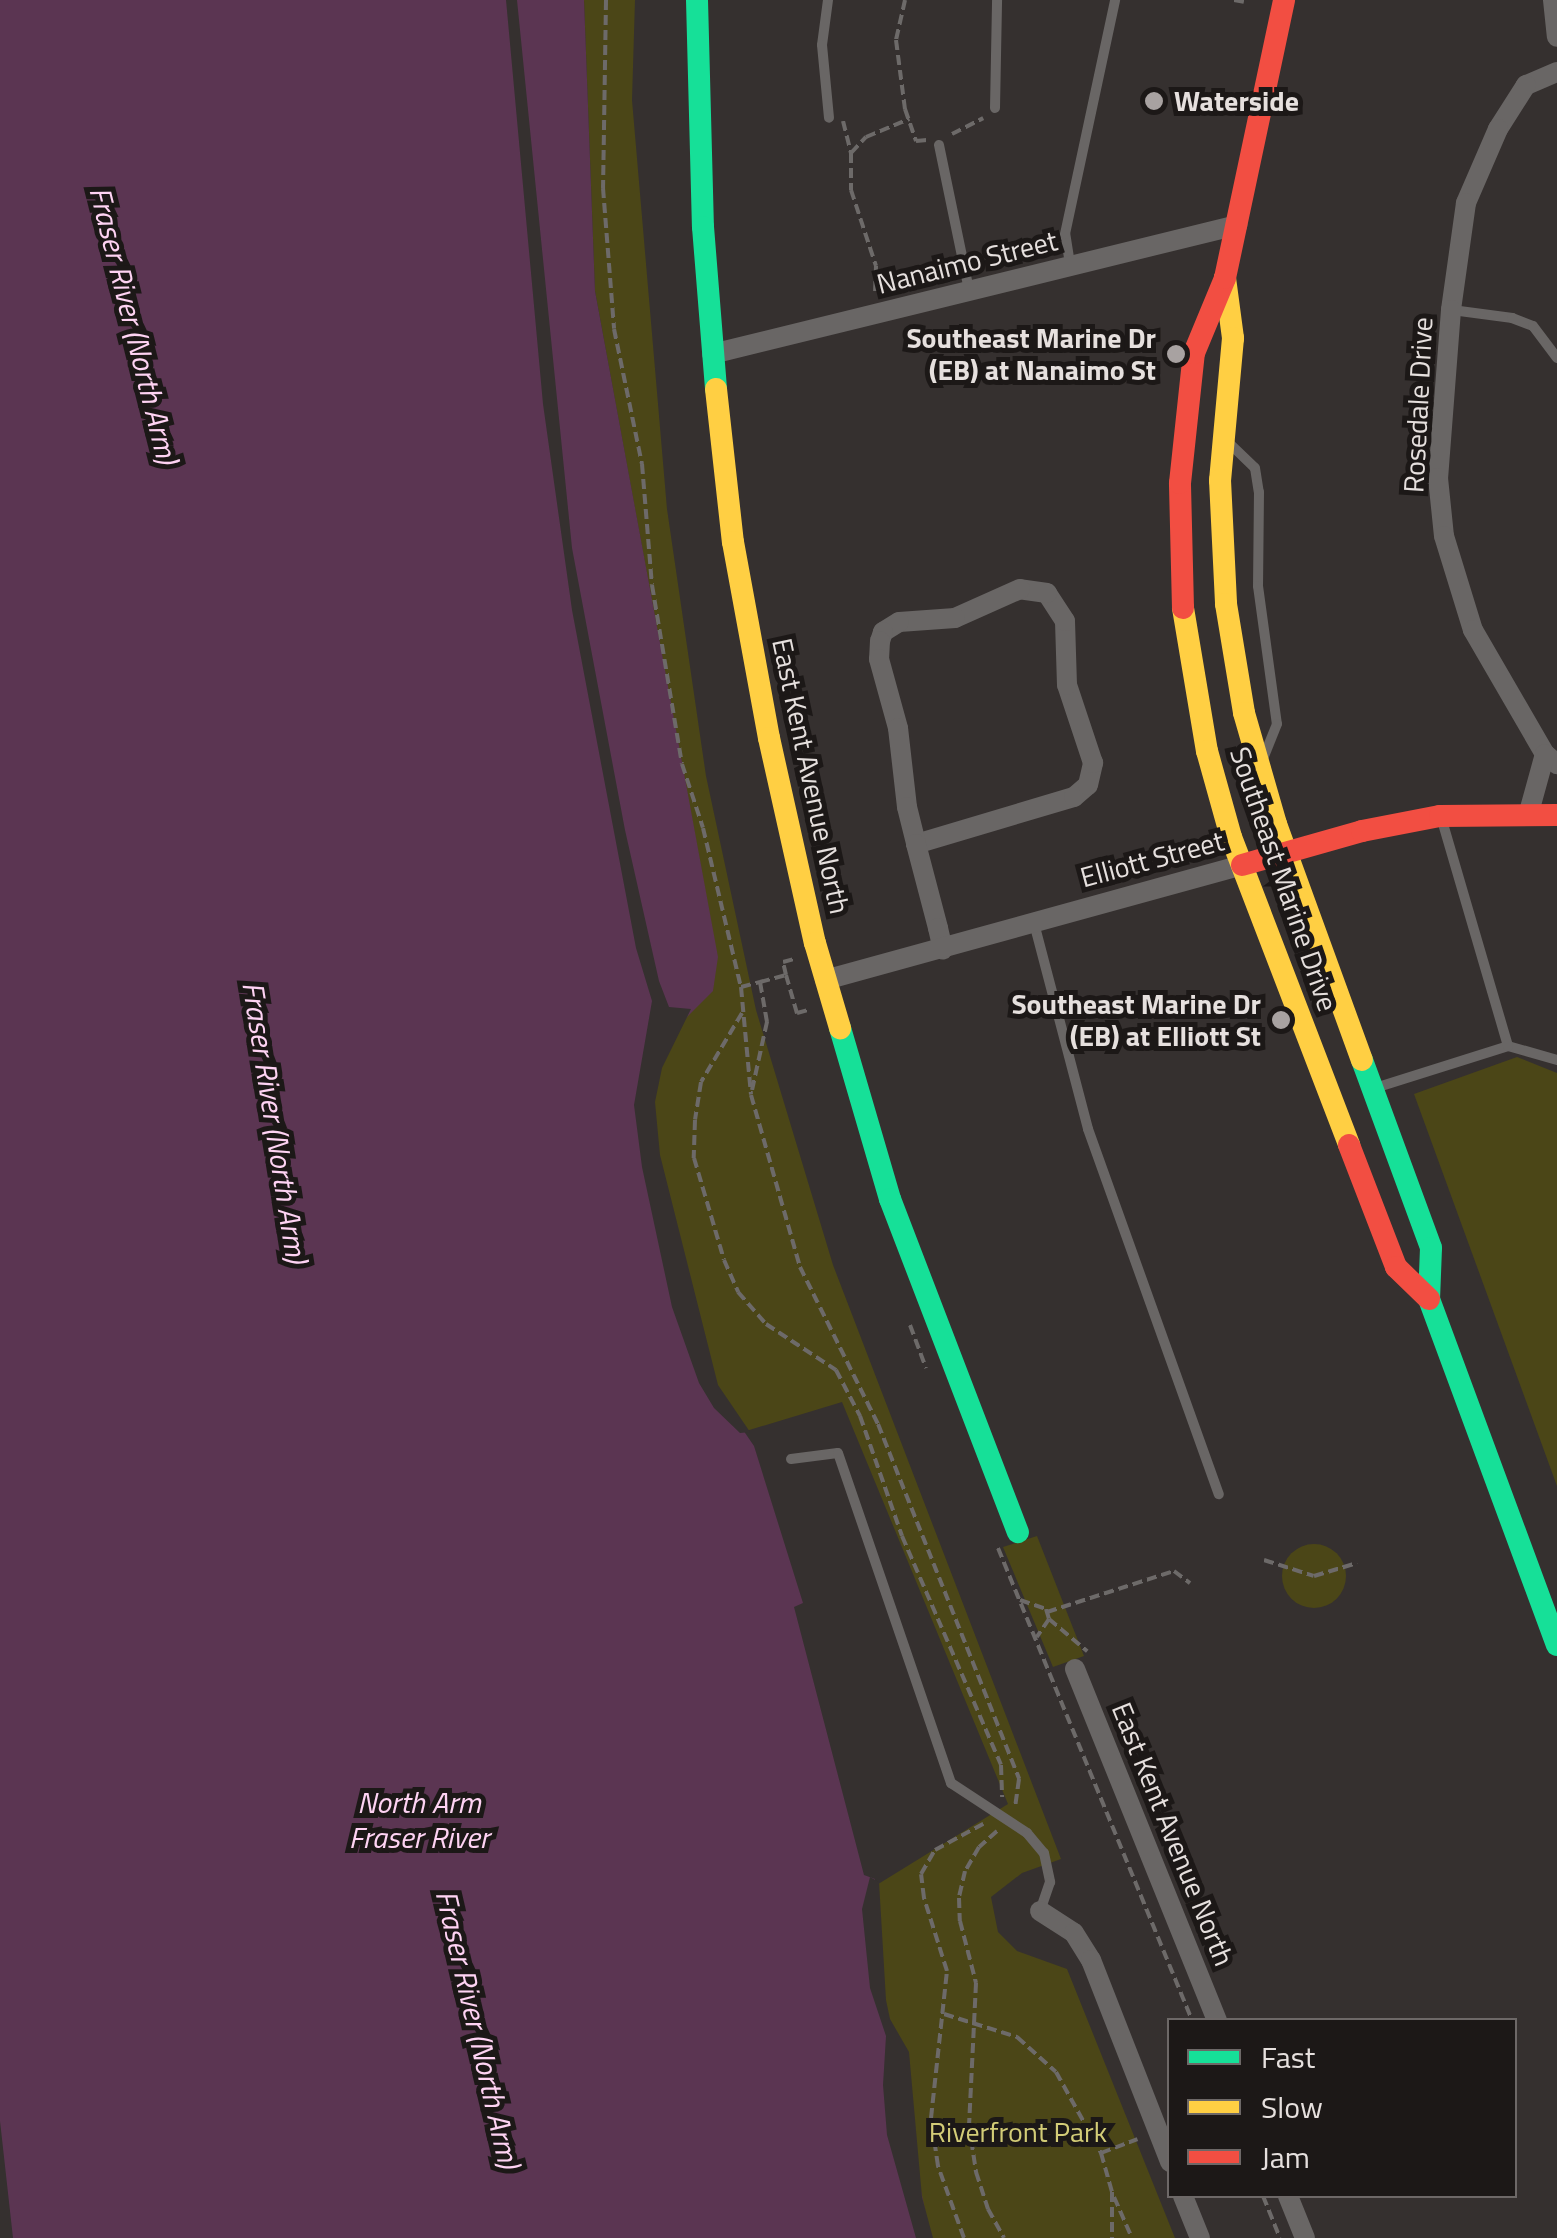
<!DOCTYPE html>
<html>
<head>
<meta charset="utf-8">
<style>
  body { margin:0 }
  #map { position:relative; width:1557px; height:2238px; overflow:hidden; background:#35302f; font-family:"Titillium Web",sans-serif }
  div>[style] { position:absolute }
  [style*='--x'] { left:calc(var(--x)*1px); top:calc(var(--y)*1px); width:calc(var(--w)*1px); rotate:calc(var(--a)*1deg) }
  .green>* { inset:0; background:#4b4617 }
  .round { border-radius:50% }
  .water>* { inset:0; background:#5b3552 }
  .pier>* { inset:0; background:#35302f }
  .path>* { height:4px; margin-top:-2px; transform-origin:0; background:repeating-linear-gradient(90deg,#6d6a69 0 10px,transparent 0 15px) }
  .lane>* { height:10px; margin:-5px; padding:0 5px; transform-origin:5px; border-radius:5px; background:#696665 }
  .street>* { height:20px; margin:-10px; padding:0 10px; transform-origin:10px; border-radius:10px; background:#696665 }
  .fast>* { height:22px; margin:-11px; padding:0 11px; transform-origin:11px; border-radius:11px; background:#16e098 }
  .slow>* { height:22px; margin:-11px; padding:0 11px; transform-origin:11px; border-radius:11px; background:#ffcf43 }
  .jam>* { height:22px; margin:-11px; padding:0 11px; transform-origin:11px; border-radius:11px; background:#f24e42 }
  .dots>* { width:28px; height:28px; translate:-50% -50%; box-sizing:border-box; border:5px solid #1c1817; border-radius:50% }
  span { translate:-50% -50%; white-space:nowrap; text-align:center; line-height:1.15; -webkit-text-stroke:10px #1c1817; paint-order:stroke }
  .poi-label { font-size:28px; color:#e6e0de; font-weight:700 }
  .left { translate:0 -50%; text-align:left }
  .right { translate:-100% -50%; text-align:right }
  .street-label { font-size:28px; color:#e6e0de }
  .park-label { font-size:28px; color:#d3cc77 }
  .water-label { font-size:30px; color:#fed3f3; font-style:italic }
  .legend { position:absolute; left:1167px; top:2018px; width:350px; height:180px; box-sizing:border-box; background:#1c1817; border:2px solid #6d6867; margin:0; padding:12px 18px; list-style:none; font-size:30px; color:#e6e0de }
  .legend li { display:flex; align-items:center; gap:20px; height:50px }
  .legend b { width:50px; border:2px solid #6d6867 }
</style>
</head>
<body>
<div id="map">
  <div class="green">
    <div style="clip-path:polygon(584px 0,635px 0,632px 100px,667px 509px,706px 776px,756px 1010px,833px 1265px,1061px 1859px,1022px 1873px,991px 1897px,998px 1932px,1017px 1951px,1067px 1969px,1175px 2238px,931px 2238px,920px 2197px,885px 2021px,875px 1886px,1008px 1804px,842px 1402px,746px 1431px,715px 1389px,658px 1156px,625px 830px,586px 266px,710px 917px,595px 291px)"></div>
    <div style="clip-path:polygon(1517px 1057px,1557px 1073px,1557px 1486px,1414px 1094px)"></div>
    <div style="clip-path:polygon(1037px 1536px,1084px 1656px,1053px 1667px,1003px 1547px)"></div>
    <div class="round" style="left:1282px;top:1544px;width:64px;height:64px"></div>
  </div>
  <div class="water">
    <div style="clip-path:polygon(0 0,584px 0,595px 291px,718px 957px,713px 991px,672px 1032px,650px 1101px,658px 1156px,715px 1389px,754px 1446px,803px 1603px,794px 1607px,864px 1875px,875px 1879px,885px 2021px,931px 2238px,13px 2238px,0 2121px)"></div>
  </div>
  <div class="pier">
    <div style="clip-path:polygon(506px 0,517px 0,572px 548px,625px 830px,659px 981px,669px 1007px,691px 1009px,662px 1068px,655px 1102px,660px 1155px,718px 1385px,750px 1432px,740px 1433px,714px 1408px,699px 1383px,672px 1307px,642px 1167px,634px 1105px,652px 1001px,636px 948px,572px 610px,543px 404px)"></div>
    <div style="clip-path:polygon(870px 1877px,879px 1882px,886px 2000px,890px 2019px,909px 2052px,922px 2197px,933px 2238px,916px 2238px,887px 2135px,883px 2085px,886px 2036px,870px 1988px,862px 1909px)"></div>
  </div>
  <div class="path">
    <div style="--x:606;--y:0;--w:188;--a:90.9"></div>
    <div style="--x:603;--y:188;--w:141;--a:85.5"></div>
    <div style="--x:614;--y:329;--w:138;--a:78.3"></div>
    <div style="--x:642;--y:464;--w:121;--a:85.3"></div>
    <div style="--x:652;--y:585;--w:181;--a:80.5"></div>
    <div style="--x:682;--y:764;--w:67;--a:71.8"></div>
    <div style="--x:703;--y:828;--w:163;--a:76.6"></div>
    <div style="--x:741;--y:987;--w:108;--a:84.7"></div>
    <div style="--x:751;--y:1095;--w:179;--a:74.1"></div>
    <div style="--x:800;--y:1267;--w:175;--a:63.6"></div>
    <div style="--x:878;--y:1424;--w:382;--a:68.3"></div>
    <div style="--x:1019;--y:1779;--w:29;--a:98"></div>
    <div style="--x:905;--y:0;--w:41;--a:102.7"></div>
    <div style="--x:896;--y:40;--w:70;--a:82.6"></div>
    <div style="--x:905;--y:109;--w:34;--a:71"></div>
    <div style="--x:916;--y:141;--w:11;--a:-5"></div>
    <div style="--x:1234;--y:0;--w:10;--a:11"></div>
    <div style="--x:843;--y:121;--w:33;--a:76"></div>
    <div style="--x:851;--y:153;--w:37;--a:90"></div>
    <div style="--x:851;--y:190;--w:80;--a:71.8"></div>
    <div style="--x:876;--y:266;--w:25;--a:92"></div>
    <div style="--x:952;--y:134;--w:35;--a:-27"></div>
    <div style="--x:851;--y:153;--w:22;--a:-47"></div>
    <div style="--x:866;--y:137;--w:47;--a:-22.7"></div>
    <div style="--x:786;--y:975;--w:13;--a:-103"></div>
    <div style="--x:783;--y:962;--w:11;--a:-15"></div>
    <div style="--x:741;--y:987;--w:20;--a:-15"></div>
    <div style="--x:742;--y:1013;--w:80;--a:120.7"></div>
    <div style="--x:701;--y:1082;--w:38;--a:99"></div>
    <div style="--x:695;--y:1120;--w:38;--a:92"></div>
    <div style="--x:694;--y:1158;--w:106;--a:73.6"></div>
    <div style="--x:724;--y:1260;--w:35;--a:66"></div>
    <div style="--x:738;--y:1292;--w:43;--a:48.8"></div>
    <div style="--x:766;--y:1324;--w:84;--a:33.3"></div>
    <div style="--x:836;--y:1370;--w:52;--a:62.4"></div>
    <div style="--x:860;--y:1416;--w:127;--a:70.7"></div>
    <div style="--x:902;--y:1536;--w:249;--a:66.6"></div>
    <div style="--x:1001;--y:1765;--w:32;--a:88"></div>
    <div style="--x:752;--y:1090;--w:70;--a:-77.6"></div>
    <div style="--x:767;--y:1022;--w:41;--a:-99.9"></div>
    <div style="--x:760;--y:982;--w:27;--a:-15"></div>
    <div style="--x:786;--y:975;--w:40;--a:74"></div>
    <div style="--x:797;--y:1013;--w:11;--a:-15"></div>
    <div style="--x:910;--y:1325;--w:46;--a:69.6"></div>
    <div style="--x:998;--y:1548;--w:510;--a:67.66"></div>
    <div style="--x:1264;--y:1560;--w:52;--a:17.7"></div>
    <div style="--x:1314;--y:1576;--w:45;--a:-16.8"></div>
    <div style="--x:1020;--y:1600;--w:28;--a:19"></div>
    <div style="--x:1046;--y:1609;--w:10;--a:73"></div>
    <div style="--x:1049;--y:1619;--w:22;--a:124"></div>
    <div style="--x:1047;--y:1612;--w:133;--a:-17.9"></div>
    <div style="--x:1174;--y:1571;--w:20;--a:37"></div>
    <div style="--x:1049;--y:1619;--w:50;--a:40.1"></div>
    <div style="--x:997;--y:1831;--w:24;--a:138"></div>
    <div style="--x:979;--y:1847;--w:28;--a:120"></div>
    <div style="--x:965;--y:1871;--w:28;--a:103"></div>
    <div style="--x:959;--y:1898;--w:23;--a:88"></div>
    <div style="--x:960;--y:1921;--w:64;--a:75.5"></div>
    <div style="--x:976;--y:1983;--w:142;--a:92.8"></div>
    <div style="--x:969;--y:2125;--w:48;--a:81.5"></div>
    <div style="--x:976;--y:2172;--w:39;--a:72"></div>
    <div style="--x:988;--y:2209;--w:33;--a:61"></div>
    <div style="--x:944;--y:2014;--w:77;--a:17.5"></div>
    <div style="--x:1017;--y:2037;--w:52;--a:41.9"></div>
    <div style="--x:1056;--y:2072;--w:93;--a:60.9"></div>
    <div style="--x:1101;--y:2153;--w:41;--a:74.2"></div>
    <div style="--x:1112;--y:2192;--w:46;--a:90"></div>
    <div style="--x:1101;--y:2153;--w:39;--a:-21"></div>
    <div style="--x:1263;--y:2196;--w:45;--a:68"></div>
    <div style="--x:1114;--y:2197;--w:45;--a:66.3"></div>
    <div style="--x:964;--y:2238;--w:77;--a:-109.9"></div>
    <div style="--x:938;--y:2166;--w:49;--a:-98.3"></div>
    <div style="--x:931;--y:2118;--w:148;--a:-83.8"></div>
    <div style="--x:947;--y:1971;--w:77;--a:-107.5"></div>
    <div style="--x:924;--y:1898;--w:24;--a:-97"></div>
    <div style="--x:921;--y:1874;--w:28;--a:-60"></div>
    <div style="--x:935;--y:1850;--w:55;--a:-28.4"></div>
  </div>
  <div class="lane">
    <div style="--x:828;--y:0;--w:45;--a:97.6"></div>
    <div style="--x:822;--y:45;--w:73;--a:84.5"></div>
    <div style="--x:995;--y:108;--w:108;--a:-88.9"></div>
    <div style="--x:939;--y:145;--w:148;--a:78.3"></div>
    <div style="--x:1070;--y:264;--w:30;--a:-99"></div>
    <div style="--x:1065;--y:234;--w:239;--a:-77.9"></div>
    <div style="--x:1452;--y:310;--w:61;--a:7.6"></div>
    <div style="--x:1512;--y:318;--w:22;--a:21"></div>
    <div style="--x:1533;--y:326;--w:40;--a:53"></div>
    <div style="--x:1228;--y:442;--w:37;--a:44"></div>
    <div style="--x:1255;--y:468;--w:24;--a:81"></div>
    <div style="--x:1259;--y:492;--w:94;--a:90.6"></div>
    <div style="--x:1258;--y:586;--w:139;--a:82.2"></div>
    <div style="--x:1277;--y:724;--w:37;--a:112"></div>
    <div style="--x:1034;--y:923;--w:213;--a:75.3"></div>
    <div style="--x:1088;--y:1129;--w:388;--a:70.3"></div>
    <div style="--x:1508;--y:1046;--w:51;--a:15.9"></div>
    <div style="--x:1375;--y:1088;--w:139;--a:-17.5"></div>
    <div style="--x:1508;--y:1046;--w:239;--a:-106.3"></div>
    <div style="--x:791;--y:1459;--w:47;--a:-7.3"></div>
    <div style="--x:838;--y:1453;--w:349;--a:71.1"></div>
    <div style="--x:951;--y:1783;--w:91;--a:33.3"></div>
    <div style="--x:1027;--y:1833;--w:26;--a:50"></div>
    <div style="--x:1044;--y:1853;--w:30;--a:78"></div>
    <div style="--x:1050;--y:1882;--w:31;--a:109"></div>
  </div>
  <div class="street">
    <div style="--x:1553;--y:0;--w:37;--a:84"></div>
    <div style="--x:1557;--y:72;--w:34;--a:157"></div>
    <div style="--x:1526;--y:85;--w:52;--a:122.5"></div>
    <div style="--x:1498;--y:129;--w:81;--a:113.4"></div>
    <div style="--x:1466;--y:203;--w:108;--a:98"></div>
    <div style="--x:1451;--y:310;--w:169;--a:94.4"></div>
    <div style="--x:1438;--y:478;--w:58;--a:84.1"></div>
    <div style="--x:1444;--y:536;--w:98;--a:72.9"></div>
    <div style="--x:1473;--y:630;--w:143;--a:59.9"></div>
    <div style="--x:1545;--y:754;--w:16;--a:40"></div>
    <div style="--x:712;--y:354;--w:541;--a:-13.8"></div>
    <div style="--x:1529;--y:812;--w:60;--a:-74.6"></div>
    <div style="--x:916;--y:844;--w:165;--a:-16.6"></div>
    <div style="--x:1074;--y:797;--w:18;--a:-41"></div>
    <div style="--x:1088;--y:785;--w:23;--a:-77"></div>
    <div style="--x:1093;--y:763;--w:82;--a:-108.4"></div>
    <div style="--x:1067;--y:685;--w:64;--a:-91.8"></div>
    <div style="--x:1065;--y:621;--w:33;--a:-123"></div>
    <div style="--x:1047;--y:593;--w:27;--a:-172"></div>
    <div style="--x:1020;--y:589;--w:71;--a:156"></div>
    <div style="--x:955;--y:618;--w:56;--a:175.9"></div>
    <div style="--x:899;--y:622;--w:19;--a:148"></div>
    <div style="--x:883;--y:632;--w:9;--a:108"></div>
    <div style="--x:880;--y:641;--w:18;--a:93"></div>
    <div style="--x:879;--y:659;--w:72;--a:74.6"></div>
    <div style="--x:898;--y:728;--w:80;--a:83.5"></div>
    <div style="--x:907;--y:807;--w:38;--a:76"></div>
    <div style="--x:916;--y:844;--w:87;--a:75.3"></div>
    <div style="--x:938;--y:928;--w:22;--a:77"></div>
    <div style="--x:825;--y:980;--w:433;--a:-15.4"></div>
    <div style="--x:1075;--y:1669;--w:379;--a:68"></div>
    <div style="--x:1040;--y:1911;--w:40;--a:32.9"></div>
    <div style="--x:1074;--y:1933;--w:32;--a:58"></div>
    <div style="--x:1091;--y:1960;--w:217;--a:68.6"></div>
    <div style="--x:1183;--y:2196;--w:45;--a:68"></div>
    <div style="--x:1288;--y:2196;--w:45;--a:68"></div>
  </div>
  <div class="fast">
    <div style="--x:697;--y:0;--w:227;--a:88.5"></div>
    <div style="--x:703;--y:227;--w:163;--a:85.4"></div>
    <div style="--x:840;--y:1028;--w:178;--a:73.7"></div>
    <div style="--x:890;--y:1199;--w:357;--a:69"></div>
    <div style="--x:1362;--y:1060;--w:200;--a:69.8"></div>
    <div style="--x:1431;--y:1248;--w:51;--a:92.2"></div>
    <div style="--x:1429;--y:1299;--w:369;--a:69.7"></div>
  </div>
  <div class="slow">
    <div style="--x:1225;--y:278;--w:61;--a:82.4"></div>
    <div style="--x:1233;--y:338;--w:143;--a:95.2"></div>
    <div style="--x:1220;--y:480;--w:124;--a:87.2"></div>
    <div style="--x:1226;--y:604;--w:110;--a:80.6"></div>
    <div style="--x:1244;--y:713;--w:116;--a:73.9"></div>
    <div style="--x:1276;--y:824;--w:251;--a:70"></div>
    <div style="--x:716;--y:389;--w:154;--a:83.7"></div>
    <div style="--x:733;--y:542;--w:199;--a:79.6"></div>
    <div style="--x:769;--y:738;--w:210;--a:77.4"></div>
    <div style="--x:815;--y:943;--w:89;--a:73.6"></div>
    <div style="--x:1183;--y:608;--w:145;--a:80.5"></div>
    <div style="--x:1207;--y:751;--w:89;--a:74.4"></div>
    <div style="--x:1231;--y:837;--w:330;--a:69"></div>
  </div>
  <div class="jam">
    <div style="--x:1183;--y:608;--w:125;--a:-91.4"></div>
    <div style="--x:1180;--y:483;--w:131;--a:-83.9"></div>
    <div style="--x:1194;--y:353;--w:81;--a:-67.5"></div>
    <div style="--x:1225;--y:278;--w:284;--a:-78"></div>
    <div style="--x:1242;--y:865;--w:125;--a:-15.8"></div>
    <div style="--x:1362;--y:831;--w:79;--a:-10.9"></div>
    <div style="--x:1440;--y:816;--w:117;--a:-0.5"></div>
    <div style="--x:1349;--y:1145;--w:131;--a:68.9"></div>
    <div style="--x:1396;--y:1267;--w:46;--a:44.1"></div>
  </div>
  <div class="dots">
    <div style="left:1154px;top:101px;background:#a8a2a1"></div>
    <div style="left:1176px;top:354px;background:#a8a2a1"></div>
    <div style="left:1281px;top:1020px;background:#a8a2a1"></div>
  </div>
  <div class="poi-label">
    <span class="left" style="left:1174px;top:101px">Waterside</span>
    <span class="right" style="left:1156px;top:354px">Southeast Marine Dr<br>(EB) at Nanaimo St</span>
    <span class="right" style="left:1261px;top:1020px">Southeast Marine Dr<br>(EB) at Elliott St</span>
  </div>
  <div class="street-label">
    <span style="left:967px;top:262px;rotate:-14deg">Nanaimo Street</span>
    <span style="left:1418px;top:405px;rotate:-87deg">Rosedale Drive</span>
    <span style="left:811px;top:776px;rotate:78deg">East Kent Avenue North</span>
    <span style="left:1152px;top:859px;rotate:-15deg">Elliott Street</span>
    <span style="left:1284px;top:879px;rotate:71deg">Southeast Marine Drive</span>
    <span style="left:1173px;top:1834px;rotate:68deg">East Kent Avenue North</span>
  </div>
  <div class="park-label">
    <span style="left:1018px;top:2132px">Riverfront Park</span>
  </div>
  <div class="water-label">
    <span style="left:134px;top:325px;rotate:76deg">Fraser River (North Arm)</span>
    <span style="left:275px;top:1122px;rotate:81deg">Fraser River (North Arm)</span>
    <span style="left:419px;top:1819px">North Arm<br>Fraser River</span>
    <span style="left:478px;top:2029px;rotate:77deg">Fraser River (North Arm)</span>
  </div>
  <ul class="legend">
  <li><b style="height:12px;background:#16e098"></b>Fast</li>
  <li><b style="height:12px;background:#ffcf43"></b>Slow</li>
  <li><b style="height:12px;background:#f24e42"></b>Jam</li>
  </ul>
</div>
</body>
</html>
